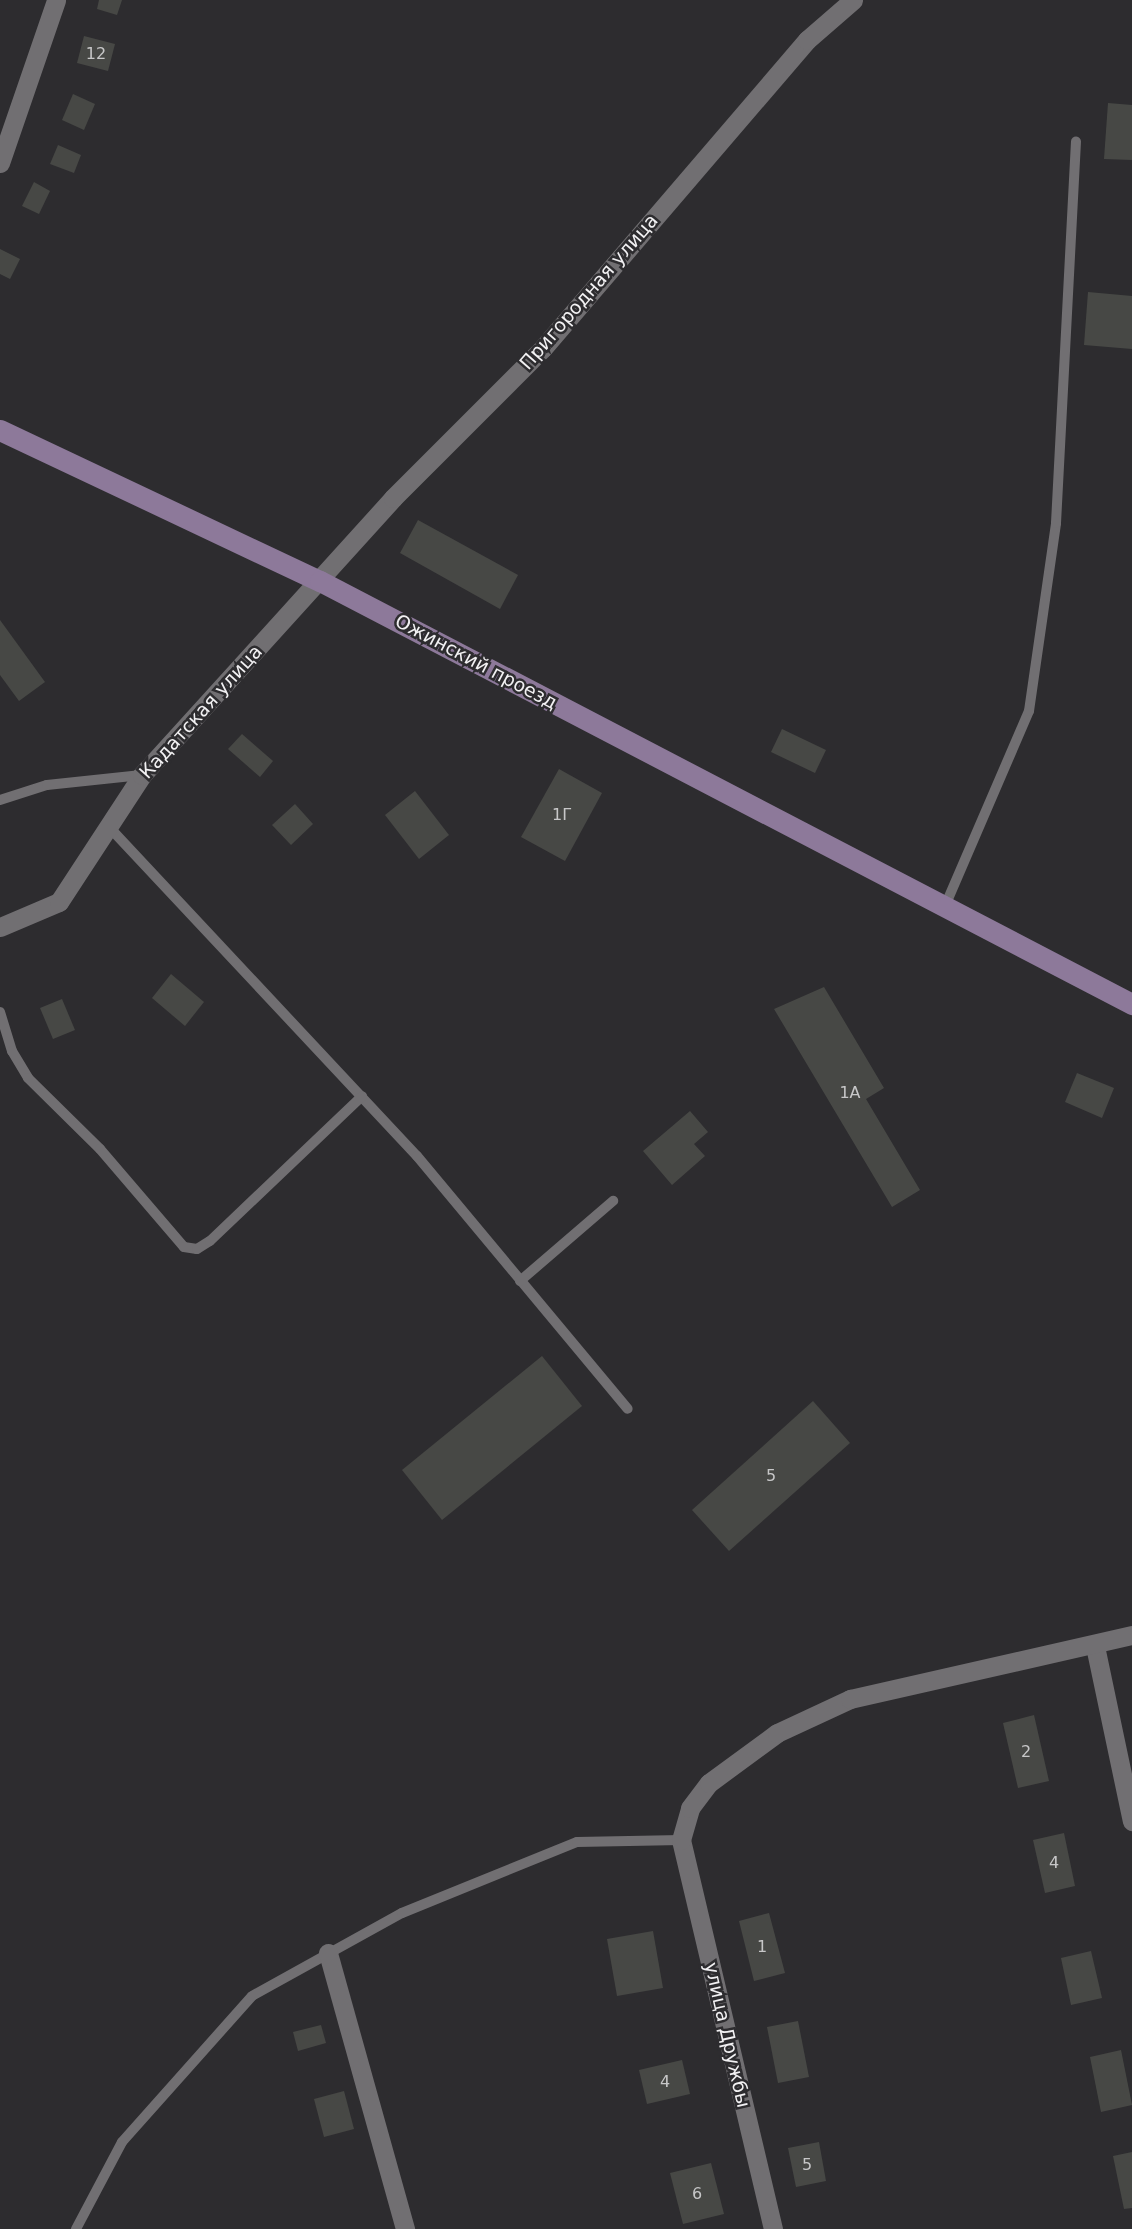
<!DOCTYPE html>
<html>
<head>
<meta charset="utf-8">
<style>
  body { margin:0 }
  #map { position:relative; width:1132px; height:2229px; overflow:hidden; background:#2d2c2f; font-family:"DejaVu Sans",sans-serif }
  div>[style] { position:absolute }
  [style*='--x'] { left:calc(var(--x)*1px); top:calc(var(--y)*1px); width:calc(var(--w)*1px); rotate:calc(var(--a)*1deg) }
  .building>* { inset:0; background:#474845 }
  .lane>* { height:10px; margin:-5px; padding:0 5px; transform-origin:5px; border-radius:5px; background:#716f72 }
  .street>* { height:19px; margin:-9.5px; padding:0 9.5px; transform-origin:9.5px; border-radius:9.5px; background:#716f72 }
  .secondary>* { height:21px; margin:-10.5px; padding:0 10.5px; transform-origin:10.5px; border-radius:10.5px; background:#8d799a }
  span { translate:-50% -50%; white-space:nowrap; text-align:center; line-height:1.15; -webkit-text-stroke:5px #2d2c2f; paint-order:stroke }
  .number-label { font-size:16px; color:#c7c7c8 }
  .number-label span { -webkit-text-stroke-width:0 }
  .street-label { font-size:19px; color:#f2f1f3 }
</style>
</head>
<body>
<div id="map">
  <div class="building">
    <div style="clip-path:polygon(99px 0,122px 0,117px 15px,97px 9px)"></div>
    <div style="clip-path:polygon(84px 36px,115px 44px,108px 71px,77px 63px)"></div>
    <div style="clip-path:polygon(73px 94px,95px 104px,84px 130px,62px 120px)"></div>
    <div style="clip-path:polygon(1108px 103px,1132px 105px,1132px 160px,1104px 159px)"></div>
    <div style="clip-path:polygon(58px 145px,81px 155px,74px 173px,50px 164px)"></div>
    <div style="clip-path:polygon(34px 182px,50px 191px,39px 214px,22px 206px)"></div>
    <div style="clip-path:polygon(0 249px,20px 259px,10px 279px,0 274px)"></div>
    <div style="clip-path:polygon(1088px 292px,1132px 296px,1132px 349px,1084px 345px)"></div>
    <div style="clip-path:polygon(418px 520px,518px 575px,500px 609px,400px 553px)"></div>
    <div style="clip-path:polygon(0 620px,45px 682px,19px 701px,0 675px)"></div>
    <div style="clip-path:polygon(782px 729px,826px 750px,815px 773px,771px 752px)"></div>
    <div style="clip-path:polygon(242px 734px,273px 761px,260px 777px,228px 749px)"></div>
    <div style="clip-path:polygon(559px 769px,602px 793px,565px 861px,521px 837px)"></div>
    <div style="clip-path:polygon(415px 791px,449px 835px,419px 859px,385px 815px)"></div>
    <div style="clip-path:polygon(295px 804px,313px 824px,291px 845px,272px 825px)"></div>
    <div style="clip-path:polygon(171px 974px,204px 1002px,185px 1026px,152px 998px)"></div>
    <div style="clip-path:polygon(824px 987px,884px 1088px,866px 1099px,920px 1190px,892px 1207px,774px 1009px)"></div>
    <div style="clip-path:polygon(62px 999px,75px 1030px,53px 1039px,40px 1008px)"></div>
    <div style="clip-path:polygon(1077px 1073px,1114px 1088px,1102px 1118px,1065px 1102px)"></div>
    <div style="clip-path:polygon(690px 1111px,708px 1132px,694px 1144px,705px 1156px,672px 1185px,643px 1151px)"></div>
    <div style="clip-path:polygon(542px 1356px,582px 1406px,442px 1520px,402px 1470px)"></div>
    <div style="clip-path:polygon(813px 1401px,850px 1443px,729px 1551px,692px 1510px)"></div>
    <div style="clip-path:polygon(1034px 1715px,1049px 1781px,1018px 1788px,1003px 1723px)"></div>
    <div style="clip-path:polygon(1064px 1833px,1075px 1886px,1045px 1893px,1033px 1840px)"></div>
    <div style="clip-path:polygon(769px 1913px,785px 1973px,754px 1981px,739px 1921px)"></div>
    <div style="clip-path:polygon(653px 1931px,663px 1988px,617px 1996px,607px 1939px)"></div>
    <div style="clip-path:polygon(1091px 1951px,1102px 1998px,1071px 2005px,1061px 1958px)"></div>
    <div style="clip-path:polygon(798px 2021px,809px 2077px,778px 2083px,767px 2027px)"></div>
    <div style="clip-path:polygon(321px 2025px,326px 2043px,298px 2051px,293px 2032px)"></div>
    <div style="clip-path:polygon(1121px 2050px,1132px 2105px,1101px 2112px,1090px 2057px)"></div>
    <div style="clip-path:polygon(682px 2060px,690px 2094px,647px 2104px,639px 2070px)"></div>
    <div style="clip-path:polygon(344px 2091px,354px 2129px,324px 2137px,314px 2099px)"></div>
    <div style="clip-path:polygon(819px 2142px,826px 2181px,796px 2187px,788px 2148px)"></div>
    <div style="clip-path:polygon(1132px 2152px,1132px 2208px,1124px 2209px,1113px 2156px)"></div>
    <div style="clip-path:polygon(711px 2163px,724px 2214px,683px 2224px,670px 2173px)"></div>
  </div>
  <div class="lane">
    <div style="--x:0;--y:800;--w:49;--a:-17.7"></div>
    <div style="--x:47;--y:785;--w:95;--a:-6.1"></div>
    <div style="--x:110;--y:828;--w:449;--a:46.9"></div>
    <div style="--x:417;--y:1156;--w:329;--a:50.2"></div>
    <div style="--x:945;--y:906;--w:212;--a:-66.7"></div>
    <div style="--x:1029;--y:711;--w:190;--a:-81.8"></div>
    <div style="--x:1056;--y:523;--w:382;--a:-87"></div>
    <div style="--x:0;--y:1012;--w:41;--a:72.9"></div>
    <div style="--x:12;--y:1051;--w:31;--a:59"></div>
    <div style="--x:28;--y:1078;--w:101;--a:44.6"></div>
    <div style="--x:100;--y:1149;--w:129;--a:49.4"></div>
    <div style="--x:184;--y:1247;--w:13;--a:9"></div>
    <div style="--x:197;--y:1249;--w:15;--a:-32"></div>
    <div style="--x:210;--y:1241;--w:210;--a:-43.6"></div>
    <div style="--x:520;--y:1281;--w:123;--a:-40.7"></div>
    <div style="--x:76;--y:2229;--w:98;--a:-62.1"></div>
    <div style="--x:122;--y:2142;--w:195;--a:-48.3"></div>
    <div style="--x:252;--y:1996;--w:171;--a:-29"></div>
    <div style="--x:402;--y:1913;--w:189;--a:-22.1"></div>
    <div style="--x:577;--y:1842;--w:104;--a:-1.1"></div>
  </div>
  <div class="street">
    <div style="--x:0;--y:163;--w:172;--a:-71"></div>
    <div style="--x:0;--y:927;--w:64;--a:-23"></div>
    <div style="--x:59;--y:902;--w:152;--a:-56.8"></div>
    <div style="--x:142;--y:775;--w:374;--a:-47.8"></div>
    <div style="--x:393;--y:498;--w:212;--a:-45"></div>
    <div style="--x:543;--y:348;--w:406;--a:-49.4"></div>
    <div style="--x:807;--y:40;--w:61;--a:-41"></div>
    <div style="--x:1095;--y:1646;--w:179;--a:78.1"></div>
    <div style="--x:328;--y:1953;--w:287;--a:74.4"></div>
    <div style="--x:773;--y:2229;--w:400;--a:-103.3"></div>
    <div style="--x:681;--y:1840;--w:33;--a:-74"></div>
    <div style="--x:690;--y:1808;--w:31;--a:-53"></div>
    <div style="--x:709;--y:1783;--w:84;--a:-36.3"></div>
    <div style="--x:777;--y:1733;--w:81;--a:-25"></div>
    <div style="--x:850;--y:1699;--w:289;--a:-12.8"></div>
  </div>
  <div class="secondary">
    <div style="--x:0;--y:430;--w:354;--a:25.3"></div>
    <div style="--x:320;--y:581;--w:916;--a:27.52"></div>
  </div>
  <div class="number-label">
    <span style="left:96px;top:54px">12</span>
    <span style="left:562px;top:815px">1Г</span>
    <span style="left:850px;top:1093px">1А</span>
    <span style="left:771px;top:1476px">5</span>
    <span style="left:1026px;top:1752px">2</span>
    <span style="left:1054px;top:1863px">4</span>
    <span style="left:762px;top:1947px">1</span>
    <span style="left:665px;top:2082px">4</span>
    <span style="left:807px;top:2165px">5</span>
    <span style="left:697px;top:2194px">6</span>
  </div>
  <div class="street-label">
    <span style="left:589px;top:292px;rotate:-49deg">Пригородная улица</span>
    <span style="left:476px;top:662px;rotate:28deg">Ожинский проезд</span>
    <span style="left:201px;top:712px;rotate:-48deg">Кадатская улица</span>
    <span style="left:727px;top:2035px;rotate:77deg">улица Дружбы</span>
  </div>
</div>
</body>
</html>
